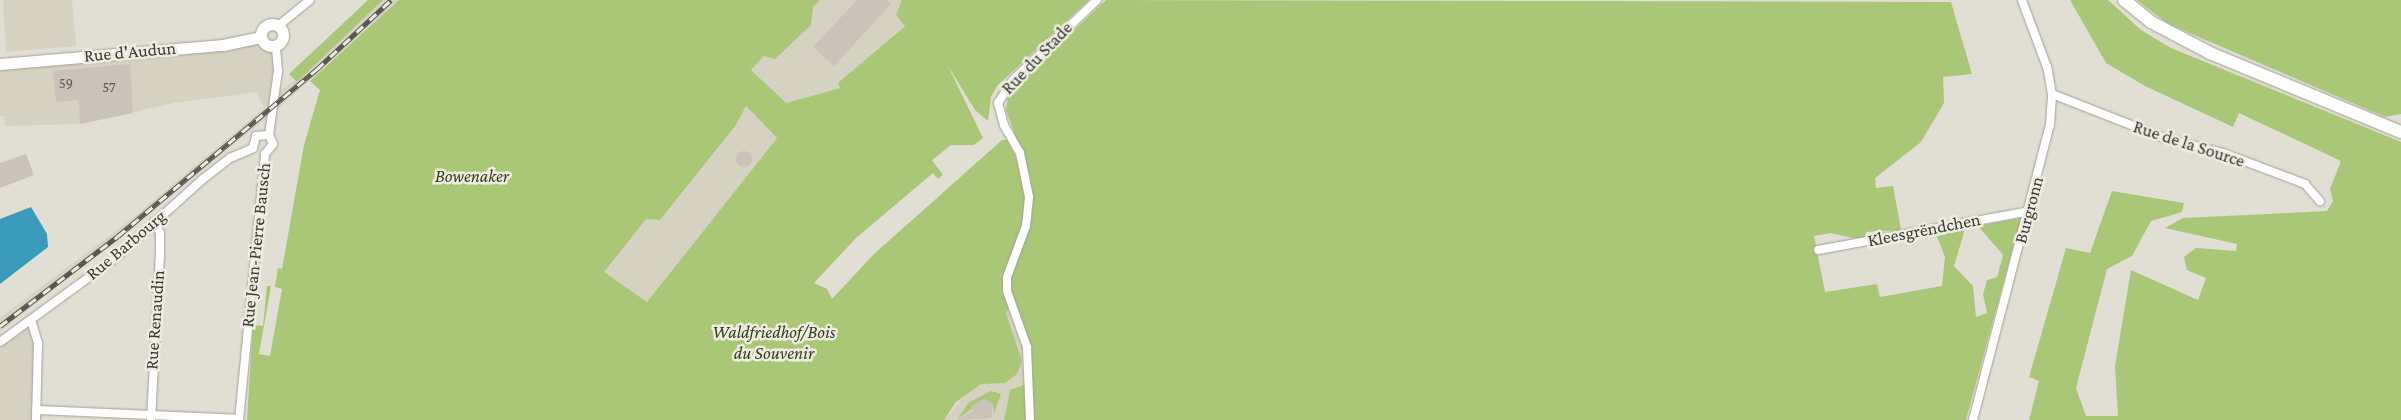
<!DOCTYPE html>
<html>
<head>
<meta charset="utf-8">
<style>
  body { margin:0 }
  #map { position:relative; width:2401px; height:420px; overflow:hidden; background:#e1ded4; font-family:"Crimson Pro",serif }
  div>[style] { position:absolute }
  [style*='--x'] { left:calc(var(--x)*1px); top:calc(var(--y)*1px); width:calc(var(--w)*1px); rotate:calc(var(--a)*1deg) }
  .built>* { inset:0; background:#d6d2c1 }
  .green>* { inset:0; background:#a9c777 }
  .water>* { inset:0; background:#399ab9 }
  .building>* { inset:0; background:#c9c3ba }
  .round { border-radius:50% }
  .roads { filter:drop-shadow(0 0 1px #a3a198) drop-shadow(0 0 1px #a3a198) }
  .street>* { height:8px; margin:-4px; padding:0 4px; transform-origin:4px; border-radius:4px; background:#fff }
  .secondary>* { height:11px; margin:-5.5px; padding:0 5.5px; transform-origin:5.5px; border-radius:5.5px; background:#fff }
  .secondary>.ring { margin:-5.5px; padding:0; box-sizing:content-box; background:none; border:11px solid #fff; border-radius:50% }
  .primary>* { height:12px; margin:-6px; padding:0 6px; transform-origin:6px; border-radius:6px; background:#fff }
  .rail>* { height:5px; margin-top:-2.5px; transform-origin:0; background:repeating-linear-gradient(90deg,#eeece1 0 9px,#595852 0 18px); box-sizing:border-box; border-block:1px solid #595852 }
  span { translate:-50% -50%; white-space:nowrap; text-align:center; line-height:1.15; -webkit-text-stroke:5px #eeece1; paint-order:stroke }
  .number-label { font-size:15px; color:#5d5b56 }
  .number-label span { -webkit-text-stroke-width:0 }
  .street-label { font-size:18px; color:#393834 }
  .park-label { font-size:18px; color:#303d17; font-style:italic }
</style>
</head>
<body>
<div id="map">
  <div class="built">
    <div style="clip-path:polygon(3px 0,72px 0,76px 46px,6px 52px)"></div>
    <div style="clip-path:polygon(383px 0,399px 0,273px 113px,0 332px,0 318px,129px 221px,264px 108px,256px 92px,174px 103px,80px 124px,5px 126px,4px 116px,0 116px,0 64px,261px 40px,276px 46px,275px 95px,295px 80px,297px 82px)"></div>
    <div style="clip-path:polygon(820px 0,902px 0,905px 25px,839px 83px,840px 88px,785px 103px,751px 70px,764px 56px,775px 59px,810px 25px,813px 7px)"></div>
    <div style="clip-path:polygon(746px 106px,777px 138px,647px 302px,603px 272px,646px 218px,660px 220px,736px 125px)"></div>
    <div style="clip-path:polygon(1011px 305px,1027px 347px,1029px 383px,1010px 390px,1004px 420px,944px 420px,967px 393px)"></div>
    <div style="clip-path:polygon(31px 320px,38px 343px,36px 420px,0 420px,0 342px)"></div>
  </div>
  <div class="green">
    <div style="clip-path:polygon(368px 0,383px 0,297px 82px,289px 74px)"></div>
    <div style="clip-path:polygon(evenodd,399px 0,820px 0,813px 7px,811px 25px,775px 59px,764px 56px,751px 70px,786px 103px,840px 88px,838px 83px,905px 26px,896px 15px,902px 0,1089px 0,997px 86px,991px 97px,988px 121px,975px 110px,948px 66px,983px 138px,974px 145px,951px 145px,932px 160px,943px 175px,938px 179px,933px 173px,856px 238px,814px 283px,827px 289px,832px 299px,874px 254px,1002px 140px,1007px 140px,1027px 179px,1031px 179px,1006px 110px,1008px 97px,1017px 84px,1106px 0,1951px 2px,1972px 74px,1943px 77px,1944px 103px,1921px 142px,1875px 178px,1876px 188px,1893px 186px,1901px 230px,1866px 232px,1866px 238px,1857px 239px,1831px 233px,1814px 236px,1825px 292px,1877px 284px,1880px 297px,1942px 286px,1945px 257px,1936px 234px,1965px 229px,1954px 266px,1973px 286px,1976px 317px,1987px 313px,1983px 294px,1987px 280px,1997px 277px,2003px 255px,1978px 226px,2021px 218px,1966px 420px,1004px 420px,1010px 390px,1029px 383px,1029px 359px,1011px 306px,1006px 313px,1022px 361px,1017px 374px,1005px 383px,981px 384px,956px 402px,944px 420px,247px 420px,253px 325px,263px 326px,267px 286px,271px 286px,259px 354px,270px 356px,282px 289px,275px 287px,278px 268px,282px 269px,304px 145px,320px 90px,310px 81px,399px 0,746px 106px,777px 138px,647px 302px,604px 272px,646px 219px,660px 220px,736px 125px,746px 106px)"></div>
    <div style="clip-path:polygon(2070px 0,2108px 0,2141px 30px,2171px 48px,2401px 142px,2401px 420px,2029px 420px,2039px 381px,2029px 377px,2066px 248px,2090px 253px,2112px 191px,2184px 203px,2182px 212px,2151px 221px,2132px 256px,2107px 269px,2076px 388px,2086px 416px,2118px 416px,2115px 366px,2131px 270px,2198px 300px,2206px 278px,2187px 270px,2184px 257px,2196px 248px,2236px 251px,2237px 244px,2165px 228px,2183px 218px,2327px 211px,2333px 201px,2330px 189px,2341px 161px,2239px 113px,2233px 127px,2145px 86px,2106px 63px)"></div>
    <div style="clip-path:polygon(2137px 0,2401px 0,2401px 114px,2385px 117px,2201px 38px,2167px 23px)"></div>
    <div style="clip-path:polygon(991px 391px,1001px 394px,994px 414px,993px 404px,984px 399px,957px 420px,968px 403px)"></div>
  </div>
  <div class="water">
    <div style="clip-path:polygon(31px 207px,47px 234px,48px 247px,0 284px,0 219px)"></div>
  </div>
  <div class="building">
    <div style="clip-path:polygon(857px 0,886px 0,891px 4px,834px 66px,813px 47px)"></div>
    <div style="clip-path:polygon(130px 64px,133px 113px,80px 124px,79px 100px,56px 102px,53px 71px)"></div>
    <div class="round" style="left:736px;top:151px;width:16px;height:16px"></div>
    <div style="clip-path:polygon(26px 154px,34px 175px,0 188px,0 163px)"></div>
    <div style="clip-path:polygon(984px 399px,993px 404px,991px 418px,958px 420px,973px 411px,971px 406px)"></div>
  </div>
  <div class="roads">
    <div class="street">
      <div style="--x:278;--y:26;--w:41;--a:-39.1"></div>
      <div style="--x:2052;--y:94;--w:120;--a:21.4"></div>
      <div style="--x:2164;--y:138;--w:61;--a:14.3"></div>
      <div style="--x:2223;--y:153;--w:88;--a:20.7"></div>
      <div style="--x:2305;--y:184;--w:23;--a:49"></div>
      <div style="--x:253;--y:148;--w:12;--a:-76"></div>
      <div style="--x:256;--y:136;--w:13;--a:-4"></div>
      <div style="--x:265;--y:154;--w:13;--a:-51"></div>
      <div style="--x:273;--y:144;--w:10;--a:-114"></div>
      <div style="--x:269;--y:135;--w:65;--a:-82"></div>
      <div style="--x:278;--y:71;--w:25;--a:-95"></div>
      <div style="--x:1818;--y:250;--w:216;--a:-10.4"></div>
      <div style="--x:31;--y:320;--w:24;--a:73"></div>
      <div style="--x:38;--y:343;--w:77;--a:91.5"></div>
      <div style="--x:0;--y:342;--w:141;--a:-36.1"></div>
      <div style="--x:114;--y:259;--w:120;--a:-42"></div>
      <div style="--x:203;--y:179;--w:34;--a:-38"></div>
      <div style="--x:230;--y:158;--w:25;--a:-23"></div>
      <div style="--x:36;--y:410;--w:203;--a:2.5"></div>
      <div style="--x:151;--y:420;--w:164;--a:-86.9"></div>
      <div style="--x:160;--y:256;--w:23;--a:-90"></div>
      <div style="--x:160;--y:233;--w:13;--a:-117"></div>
      <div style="--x:239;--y:420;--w:267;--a:-84.4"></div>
      <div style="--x:1030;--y:420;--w:73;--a:-92.4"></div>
      <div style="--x:1027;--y:347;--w:59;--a:-109.7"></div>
      <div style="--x:1007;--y:291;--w:14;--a:-90"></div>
      <div style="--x:1007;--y:277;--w:54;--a:-69.6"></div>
      <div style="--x:1026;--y:226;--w:29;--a:-84"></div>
      <div style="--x:1029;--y:197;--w:45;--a:-101.6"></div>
      <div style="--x:1020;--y:153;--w:32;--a:-120"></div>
      <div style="--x:1004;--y:125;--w:23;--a:-105"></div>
      <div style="--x:998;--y:103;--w:27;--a:-57"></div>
      <div style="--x:1013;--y:80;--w:116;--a:-43.6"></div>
      <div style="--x:1973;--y:420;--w:305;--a:-75.4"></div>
      <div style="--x:2050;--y:125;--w:31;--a:-86"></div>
      <div style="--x:2052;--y:94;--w:27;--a:-100"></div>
      <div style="--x:2047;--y:67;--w:72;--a:-110.5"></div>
    </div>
    <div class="secondary">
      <div class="ring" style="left:261px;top:24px;width:11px;height:11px"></div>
      <div style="--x:0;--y:64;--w:224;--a:-4.9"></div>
      <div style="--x:223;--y:45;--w:38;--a:-12"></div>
    </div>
    <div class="primary">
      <div style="--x:2124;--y:0;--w:35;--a:39"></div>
      <div style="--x:2151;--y:22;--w:67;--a:27.7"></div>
      <div style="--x:2210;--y:53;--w:207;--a:22.5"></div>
    </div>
  </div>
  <div class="rail">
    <div style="--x:0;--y:326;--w:148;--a:-37.3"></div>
    <div style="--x:118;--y:236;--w:260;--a:-40"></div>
    <div style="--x:317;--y:69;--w:101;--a:-43"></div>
  </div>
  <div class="number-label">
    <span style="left:66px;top:84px">59</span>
    <span style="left:109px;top:88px">57</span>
  </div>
  <div class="street-label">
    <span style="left:130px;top:52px;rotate:-5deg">Rue d'Audun</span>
    <span style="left:1037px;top:58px;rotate:-46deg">Rue du Stade</span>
    <span style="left:2189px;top:144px;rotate:18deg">Rue de la Source</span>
    <span style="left:2029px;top:210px;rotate:-75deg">Burgronn</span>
    <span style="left:1924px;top:230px;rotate:-11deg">Kleesgrëndchen</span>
    <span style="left:126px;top:245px;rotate:-40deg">Rue Barbourg</span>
    <span style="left:256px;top:245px;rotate:-84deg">Rue Jean-Pierre Bausch</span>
    <span style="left:155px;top:320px;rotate:-86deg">Rue Renaudin</span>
  </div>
  <div class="park-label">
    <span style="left:472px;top:176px">Bowenaker</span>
    <span style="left:774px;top:343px">Waldfriedhof/Bois<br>du Souvenir</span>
  </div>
</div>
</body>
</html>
